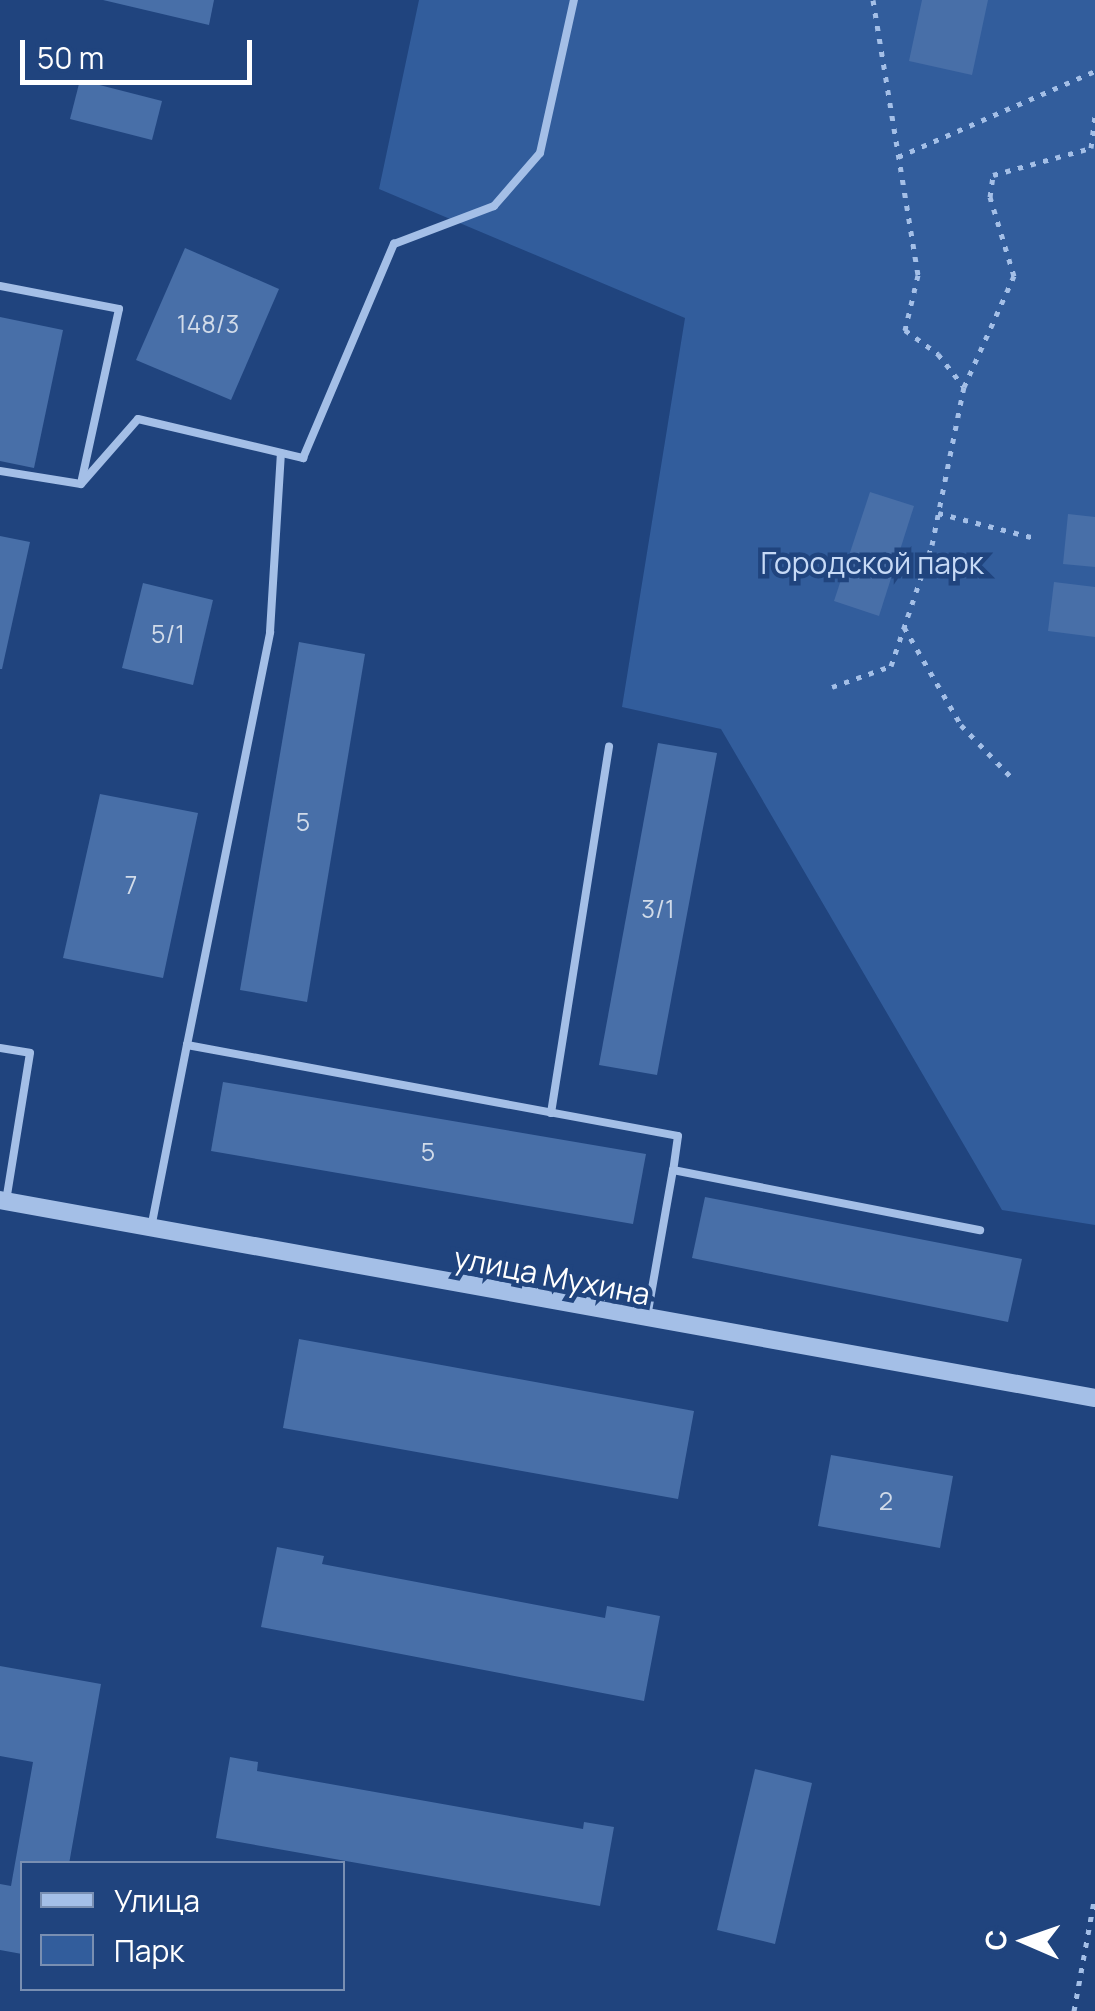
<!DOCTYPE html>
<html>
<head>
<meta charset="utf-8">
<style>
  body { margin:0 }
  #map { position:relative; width:1095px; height:2011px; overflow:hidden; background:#20447e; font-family:Manrope,sans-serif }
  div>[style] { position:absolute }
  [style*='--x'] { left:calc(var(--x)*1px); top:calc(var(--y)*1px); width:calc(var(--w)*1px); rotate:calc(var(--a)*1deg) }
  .green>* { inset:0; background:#325d9c }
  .building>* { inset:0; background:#486fa8 }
  .path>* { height:5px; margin-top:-2.5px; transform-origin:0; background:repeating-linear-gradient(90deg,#a4bfe7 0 5px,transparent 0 13px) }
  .service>* { height:8px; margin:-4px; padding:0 4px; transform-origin:4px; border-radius:4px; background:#a4bfe7 }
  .tertiary>* { height:18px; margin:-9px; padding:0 9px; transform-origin:9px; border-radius:9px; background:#a4bfe7 }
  span { translate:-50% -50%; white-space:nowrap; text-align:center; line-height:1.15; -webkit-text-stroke:9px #20447e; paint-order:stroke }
  .number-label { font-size:25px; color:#d1dbe9 }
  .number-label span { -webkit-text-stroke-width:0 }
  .park-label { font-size:30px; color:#c7daf6 }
  .street-label { font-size:30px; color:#fff }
  .legend { position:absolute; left:20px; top:1861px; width:325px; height:130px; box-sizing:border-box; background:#20447e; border:2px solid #798fb2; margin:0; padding:12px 18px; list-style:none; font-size:30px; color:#fff }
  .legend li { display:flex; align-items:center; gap:20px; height:50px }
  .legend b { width:50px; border:2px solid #798fb2 }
  .north { position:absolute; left:975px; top:1891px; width:100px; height:100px; -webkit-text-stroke:8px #20447e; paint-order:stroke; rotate:272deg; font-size:28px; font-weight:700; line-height:40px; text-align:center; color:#fff }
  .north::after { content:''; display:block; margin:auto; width:35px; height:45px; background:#fff; clip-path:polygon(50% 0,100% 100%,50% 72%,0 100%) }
  .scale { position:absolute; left:20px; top:40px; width:232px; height:45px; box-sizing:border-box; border:5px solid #fff; border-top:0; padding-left:12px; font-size:30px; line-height:35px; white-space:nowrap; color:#fff; -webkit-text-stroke:8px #20447e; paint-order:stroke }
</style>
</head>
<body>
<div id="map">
  <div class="green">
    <div style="clip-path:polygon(419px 0,1095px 0,1095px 1225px,1002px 1210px,721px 729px,622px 707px,685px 318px,379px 189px)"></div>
  </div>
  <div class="building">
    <div style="clip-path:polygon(103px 0,214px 0,209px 25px)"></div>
    <div style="clip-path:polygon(922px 0,988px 0,972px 75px,909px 61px)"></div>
    <div style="clip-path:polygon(80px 80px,162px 101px,152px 140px,70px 119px)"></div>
    <div style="clip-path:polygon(185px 248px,279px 289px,231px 400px,136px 360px)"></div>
    <div style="clip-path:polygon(0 317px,63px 330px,34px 468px,0 461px)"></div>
    <div style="clip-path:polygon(870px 492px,914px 506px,879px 616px,834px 601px)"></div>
    <div style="clip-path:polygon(1068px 514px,1095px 517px,1095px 567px,1063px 564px)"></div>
    <div style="clip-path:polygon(0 536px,30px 542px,2px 669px,0 669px)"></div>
    <div style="clip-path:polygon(1054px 582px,1095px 587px,1095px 637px,1048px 631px)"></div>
    <div style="clip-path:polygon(143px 583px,213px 600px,193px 685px,122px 668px)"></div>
    <div style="clip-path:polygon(299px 642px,365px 654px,307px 1002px,240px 990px)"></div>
    <div style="clip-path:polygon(658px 743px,717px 753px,657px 1075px,599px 1065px)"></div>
    <div style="clip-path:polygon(100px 794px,198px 813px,163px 978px,63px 958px)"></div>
    <div style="clip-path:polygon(223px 1082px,646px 1154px,633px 1224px,211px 1151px)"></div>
    <div style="clip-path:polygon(705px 1197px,1022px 1259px,1008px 1322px,692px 1258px)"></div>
    <div style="clip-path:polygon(299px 1339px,694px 1411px,678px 1499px,283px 1428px)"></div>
    <div style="clip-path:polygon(831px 1455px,953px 1476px,940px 1548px,818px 1526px)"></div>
    <div style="clip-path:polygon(277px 1547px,324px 1556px,322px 1564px,605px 1618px,607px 1606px,660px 1616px,644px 1701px,261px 1627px)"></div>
    <div style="clip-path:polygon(0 1666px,101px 1684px,69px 1864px,22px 1864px,22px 1954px,0 1950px,0 1884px,11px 1886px,33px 1762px,0 1756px)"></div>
    <div style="clip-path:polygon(230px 1757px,258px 1762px,257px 1771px,583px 1829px,584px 1822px,614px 1827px,600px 1906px,216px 1838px)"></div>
    <div style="clip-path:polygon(755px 1769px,812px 1783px,775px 1944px,717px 1930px)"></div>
  </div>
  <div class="path">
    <div style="--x:873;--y:0;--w:279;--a:80.7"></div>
    <div style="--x:918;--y:275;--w:57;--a:103.3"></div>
    <div style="--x:905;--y:330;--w:41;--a:36"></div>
    <div style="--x:938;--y:354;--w:42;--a:51.8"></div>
    <div style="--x:898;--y:157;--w:215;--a:-23.6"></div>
    <div style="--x:938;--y:513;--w:100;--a:14.5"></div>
    <div style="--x:904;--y:627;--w:113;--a:59.8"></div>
    <div style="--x:961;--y:725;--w:75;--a:46.1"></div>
    <div style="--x:832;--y:687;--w:63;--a:-19.6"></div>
    <div style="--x:891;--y:666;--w:128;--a:-71.3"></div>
    <div style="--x:932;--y:545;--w:161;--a:-78.6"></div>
    <div style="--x:964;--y:387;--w:122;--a:-65.8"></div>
    <div style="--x:1014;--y:276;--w:83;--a:-106.9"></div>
    <div style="--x:990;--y:197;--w:22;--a:-82"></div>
    <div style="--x:993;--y:175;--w:102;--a:-15.4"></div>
    <div style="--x:1091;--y:148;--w:35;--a:-83"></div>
    <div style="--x:1074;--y:2011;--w:117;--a:-79.7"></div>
  </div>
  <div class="service">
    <div style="--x:0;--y:286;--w:121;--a:10.9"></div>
    <div style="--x:119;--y:309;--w:174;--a:102.3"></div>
    <div style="--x:0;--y:471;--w:82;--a:9.1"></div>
    <div style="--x:81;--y:484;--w:86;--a:-48.8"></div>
    <div style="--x:138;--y:419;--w:170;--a:13.3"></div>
    <div style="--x:303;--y:458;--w:233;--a:-67"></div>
    <div style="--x:394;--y:244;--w:107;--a:-20.8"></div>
    <div style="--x:494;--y:206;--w:70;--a:-49"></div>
    <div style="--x:540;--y:153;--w:157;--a:-77.5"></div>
    <div style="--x:187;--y:1045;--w:421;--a:-78.6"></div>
    <div style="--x:270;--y:632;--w:179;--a:-86.5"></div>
    <div style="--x:0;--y:1048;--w:30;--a:9"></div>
    <div style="--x:30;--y:1053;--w:150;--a:99.2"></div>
    <div style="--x:551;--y:1113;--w:371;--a:-81"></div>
    <div style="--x:151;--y:1228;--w:187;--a:-78.9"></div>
    <div style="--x:187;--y:1045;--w:499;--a:10.5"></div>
    <div style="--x:678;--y:1136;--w:34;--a:98"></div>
    <div style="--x:647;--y:1317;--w:149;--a:-80"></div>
    <div style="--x:673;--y:1170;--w:313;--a:11.1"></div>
  </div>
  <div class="tertiary">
    <div style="--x:0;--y:1200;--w:1113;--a:10.25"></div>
  </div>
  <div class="number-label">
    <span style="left:208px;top:324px">148/3</span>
    <span style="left:168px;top:634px">5/1</span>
    <span style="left:303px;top:822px">5</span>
    <span style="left:131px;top:885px">7</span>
    <span style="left:658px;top:909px">3/1</span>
    <span style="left:428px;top:1152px">5</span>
    <span style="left:886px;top:1501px">2</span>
  </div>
  <div class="park-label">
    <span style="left:872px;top:563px">Городской парк</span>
  </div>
  <div class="street-label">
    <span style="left:552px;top:1276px;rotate:11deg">улица Мухина</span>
  </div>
  <ul class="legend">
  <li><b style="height:12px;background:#a4bfe7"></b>Улица</li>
  <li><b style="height:28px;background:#325d9c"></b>Парк</li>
  </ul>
  <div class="north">С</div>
  <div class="scale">50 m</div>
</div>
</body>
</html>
